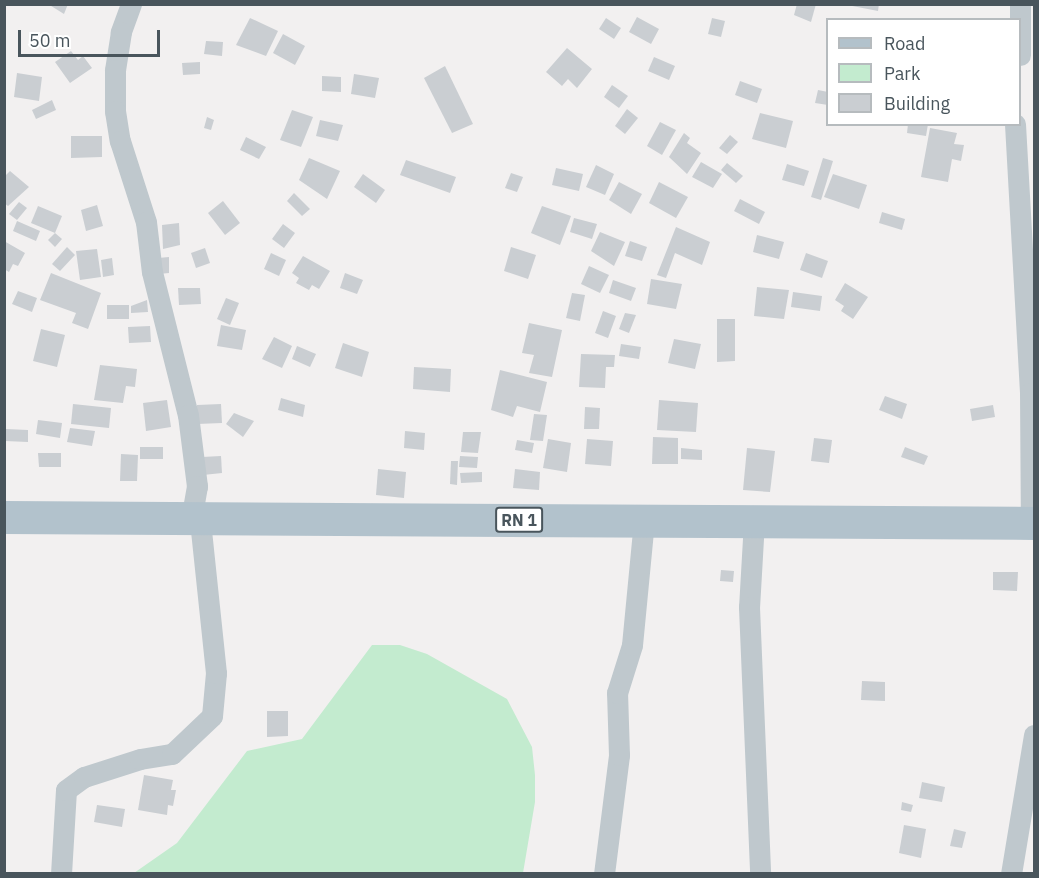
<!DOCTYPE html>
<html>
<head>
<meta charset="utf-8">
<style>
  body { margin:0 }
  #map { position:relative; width:1039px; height:878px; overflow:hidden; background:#f2f0f0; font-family:"IBM Plex Sans",sans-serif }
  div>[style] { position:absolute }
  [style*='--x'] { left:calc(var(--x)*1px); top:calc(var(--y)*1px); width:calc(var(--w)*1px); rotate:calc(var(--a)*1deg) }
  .green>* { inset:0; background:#c3ebcf }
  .building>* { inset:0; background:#caced2 }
  .street>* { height:21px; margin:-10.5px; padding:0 10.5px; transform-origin:10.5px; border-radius:10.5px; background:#bfc8cd }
  .primary>* { height:33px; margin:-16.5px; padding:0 16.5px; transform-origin:16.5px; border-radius:16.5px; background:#b2c2cc }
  span { translate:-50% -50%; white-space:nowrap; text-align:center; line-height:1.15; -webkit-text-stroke:4.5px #fff; paint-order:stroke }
  .shield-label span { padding:2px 4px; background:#fff; border:2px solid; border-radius:4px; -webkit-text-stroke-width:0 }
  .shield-label { font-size:16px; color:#49555c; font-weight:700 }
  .frame { position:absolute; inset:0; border:6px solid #49555c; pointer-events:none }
  .legend { position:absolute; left:826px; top:18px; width:195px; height:108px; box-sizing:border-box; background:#fff; border:2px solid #b6bbbe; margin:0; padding:8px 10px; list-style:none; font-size:18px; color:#49555c }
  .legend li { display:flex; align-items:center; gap:12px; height:30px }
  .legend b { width:30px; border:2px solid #b6bbbe }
  .scale { position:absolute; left:18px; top:30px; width:142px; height:27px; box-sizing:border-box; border:3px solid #49555c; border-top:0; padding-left:8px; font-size:18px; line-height:21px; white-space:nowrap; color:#49555c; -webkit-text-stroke:4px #fff; paint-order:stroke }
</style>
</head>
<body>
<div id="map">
  <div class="green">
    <div style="clip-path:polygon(372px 645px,400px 645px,427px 654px,507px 699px,532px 747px,535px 775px,535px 802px,523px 873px,134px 873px,177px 843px,247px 751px,302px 739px)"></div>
  </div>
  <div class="building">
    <div style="clip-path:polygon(48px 4px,68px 4px,64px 14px)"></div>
    <div style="clip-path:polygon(797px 4px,816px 4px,811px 22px,794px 15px)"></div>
    <div style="clip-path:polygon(842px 4px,879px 4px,878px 11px)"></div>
    <div style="clip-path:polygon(637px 17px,659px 29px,651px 44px,629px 32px)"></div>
    <div style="clip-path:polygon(250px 18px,278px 31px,266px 56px,236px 45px)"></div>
    <div style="clip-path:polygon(606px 18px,621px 28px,614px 39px,599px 29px)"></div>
    <div style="clip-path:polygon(712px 18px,725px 21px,721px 37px,708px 34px)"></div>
    <div style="clip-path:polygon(283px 34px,305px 46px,295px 65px,273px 53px)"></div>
    <div style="clip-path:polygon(206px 41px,223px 42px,222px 56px,204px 54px)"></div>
    <div style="clip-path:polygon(567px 48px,592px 69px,577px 88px,568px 79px,562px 86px,546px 72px)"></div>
    <div style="clip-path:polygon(71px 51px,78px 60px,83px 56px,92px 68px,70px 83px,55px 62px)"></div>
    <div style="clip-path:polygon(654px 57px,675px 66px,669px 80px,648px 71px)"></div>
    <div style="clip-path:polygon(200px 62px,200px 74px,183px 75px,182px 63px)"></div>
    <div style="clip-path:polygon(445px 66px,473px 124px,452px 133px,424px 78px)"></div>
    <div style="clip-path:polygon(17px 73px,42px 77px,39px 101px,14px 97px)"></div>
    <div style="clip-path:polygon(354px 74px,379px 78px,375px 98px,351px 94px)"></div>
    <div style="clip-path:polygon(322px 76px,341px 77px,341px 92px,322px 91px)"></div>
    <div style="clip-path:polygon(740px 81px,762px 89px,757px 103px,735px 95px)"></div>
    <div style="clip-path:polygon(612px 85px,628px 96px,619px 108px,604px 97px)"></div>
    <div style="clip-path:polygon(818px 90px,828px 92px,828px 105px,815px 103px)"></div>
    <div style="clip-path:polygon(52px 100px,56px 110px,36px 119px,32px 110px)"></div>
    <div style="clip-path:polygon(627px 109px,638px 118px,625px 134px,615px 126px)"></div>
    <div style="clip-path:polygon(292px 110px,313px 117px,301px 147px,280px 140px)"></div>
    <div style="clip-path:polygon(760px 113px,793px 121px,786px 148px,752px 139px)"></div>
    <div style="clip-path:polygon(207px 117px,214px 120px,211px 130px,204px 128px)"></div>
    <div style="clip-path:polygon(320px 120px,343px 125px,338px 141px,316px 136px)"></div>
    <div style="clip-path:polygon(660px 122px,676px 130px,662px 155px,647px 146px)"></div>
    <div style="clip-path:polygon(908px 124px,928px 124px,926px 136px,907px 133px)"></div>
    <div style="clip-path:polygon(930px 128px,957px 133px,954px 144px,964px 145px,961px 161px,952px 159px,948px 182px,921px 177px)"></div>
    <div style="clip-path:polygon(684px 133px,690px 138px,687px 143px,701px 153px,687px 174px,669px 157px)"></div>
    <div style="clip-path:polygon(730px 135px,738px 142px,727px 154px,719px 148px)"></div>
    <div style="clip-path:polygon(71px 136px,102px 136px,102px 157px,71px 158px)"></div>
    <div style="clip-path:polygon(246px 137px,266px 147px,259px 159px,240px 150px)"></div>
    <div style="clip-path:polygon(309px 158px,340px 171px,327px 199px,299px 180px)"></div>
    <div style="clip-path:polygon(823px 158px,833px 161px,821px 200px,811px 197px)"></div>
    <div style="clip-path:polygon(406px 160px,456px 177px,450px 193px,400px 175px)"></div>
    <div style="clip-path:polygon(701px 162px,722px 174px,713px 188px,692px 177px)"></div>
    <div style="clip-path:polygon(727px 163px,743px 176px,736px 183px,721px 170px)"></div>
    <div style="clip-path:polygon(787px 164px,809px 171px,804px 186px,782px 180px)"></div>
    <div style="clip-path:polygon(596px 165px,614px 174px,605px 195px,586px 187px)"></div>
    <div style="clip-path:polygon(556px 168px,583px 174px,579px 191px,552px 185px)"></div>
    <div style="clip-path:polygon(10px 171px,29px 187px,8px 206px,4px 203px,4px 177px)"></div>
    <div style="clip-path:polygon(511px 173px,523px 177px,517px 192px,505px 188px)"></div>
    <div style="clip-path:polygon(363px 174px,385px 190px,376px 203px,354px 187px)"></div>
    <div style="clip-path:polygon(833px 174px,867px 185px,859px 209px,824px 197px)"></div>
    <div style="clip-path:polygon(619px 182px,642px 194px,631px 214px,609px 200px)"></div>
    <div style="clip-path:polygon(659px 182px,688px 197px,676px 218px,649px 203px)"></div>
    <div style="clip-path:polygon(294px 193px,310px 209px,302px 216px,287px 201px)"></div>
    <div style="clip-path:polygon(740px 199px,765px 212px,759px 224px,734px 211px)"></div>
    <div style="clip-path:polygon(223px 201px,240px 223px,225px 235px,208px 213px)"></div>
    <div style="clip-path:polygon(19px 202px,27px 208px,17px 220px,9px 214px)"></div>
    <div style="clip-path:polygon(97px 205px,103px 226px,86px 231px,81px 210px)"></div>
    <div style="clip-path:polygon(38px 206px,62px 216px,55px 233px,31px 223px)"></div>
    <div style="clip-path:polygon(542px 206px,571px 216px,560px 245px,531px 233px)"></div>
    <div style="clip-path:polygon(882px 212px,905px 219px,902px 230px,879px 223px)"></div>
    <div style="clip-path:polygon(574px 218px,597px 224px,592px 239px,570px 232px)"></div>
    <div style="clip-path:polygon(17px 221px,40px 231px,36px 241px,13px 231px)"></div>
    <div style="clip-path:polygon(179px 223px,180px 245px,163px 249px,162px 225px)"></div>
    <div style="clip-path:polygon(283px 224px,295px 233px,284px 248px,272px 239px)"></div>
    <div style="clip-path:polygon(676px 227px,710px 242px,702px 265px,675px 253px,666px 278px,657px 275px)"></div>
    <div style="clip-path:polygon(600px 232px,625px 242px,614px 266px,591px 251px)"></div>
    <div style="clip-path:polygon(55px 233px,62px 239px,55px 247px,48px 240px)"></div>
    <div style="clip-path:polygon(757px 235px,784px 242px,779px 259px,753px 252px)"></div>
    <div style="clip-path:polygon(4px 241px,25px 253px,18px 266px,13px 264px,9px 272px,4px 269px)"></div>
    <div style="clip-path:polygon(630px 241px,647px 247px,642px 261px,625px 256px)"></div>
    <div style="clip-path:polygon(67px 247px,75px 255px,60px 271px,52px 264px)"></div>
    <div style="clip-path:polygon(511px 247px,536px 255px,528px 279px,504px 271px)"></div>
    <div style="clip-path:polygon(205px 248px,210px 263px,196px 268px,191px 253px)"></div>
    <div style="clip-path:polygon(97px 249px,101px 277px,80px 280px,76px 251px)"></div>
    <div style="clip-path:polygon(271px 253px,286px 260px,279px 276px,264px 269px)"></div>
    <div style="clip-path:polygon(806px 253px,828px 261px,822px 278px,800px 270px)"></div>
    <div style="clip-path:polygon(303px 256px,330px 271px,319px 289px,312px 285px,309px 290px,296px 283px,299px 278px,292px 273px)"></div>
    <div style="clip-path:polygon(169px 257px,169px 273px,159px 274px,158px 258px)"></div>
    <div style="clip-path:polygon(112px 258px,114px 275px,103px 277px,101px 260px)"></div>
    <div style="clip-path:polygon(589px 266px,609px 275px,600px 293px,581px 284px)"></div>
    <div style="clip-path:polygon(51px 273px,101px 293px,88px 329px,72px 323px,76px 313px,40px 300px)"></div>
    <div style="clip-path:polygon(345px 273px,363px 280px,357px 294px,340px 288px)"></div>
    <div style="clip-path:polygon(651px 279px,682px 284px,676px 309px,647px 304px)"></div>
    <div style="clip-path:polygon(613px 280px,636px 288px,631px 301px,609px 293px)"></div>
    <div style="clip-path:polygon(845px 283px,868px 297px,853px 319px,841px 311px,844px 306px,835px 300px)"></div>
    <div style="clip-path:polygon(757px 287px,789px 290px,784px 319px,754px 316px)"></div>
    <div style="clip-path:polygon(178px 288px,200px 288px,201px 304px,179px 305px)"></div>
    <div style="clip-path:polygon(18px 291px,37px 298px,32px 312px,12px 304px)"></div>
    <div style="clip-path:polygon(793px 292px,822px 296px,820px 311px,791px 307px)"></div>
    <div style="clip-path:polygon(572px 293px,585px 295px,580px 321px,566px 318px)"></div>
    <div style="clip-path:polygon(226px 298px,239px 303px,230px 325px,217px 319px)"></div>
    <div style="clip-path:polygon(147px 300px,148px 312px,131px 313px,131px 306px)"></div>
    <div style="clip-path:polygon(107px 305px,129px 305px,129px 319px,107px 319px)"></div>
    <div style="clip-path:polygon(603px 311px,616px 316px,608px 338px,595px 333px)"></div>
    <div style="clip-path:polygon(625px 313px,636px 315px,629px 333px,619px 329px)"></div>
    <div style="clip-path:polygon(717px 319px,735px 319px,735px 361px,717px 362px)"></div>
    <div style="clip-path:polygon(529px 323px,562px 330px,552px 377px,529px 373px,534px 355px,522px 353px)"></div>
    <div style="clip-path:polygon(221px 325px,246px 330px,242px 350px,217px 346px)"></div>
    <div style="clip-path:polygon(150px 326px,151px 342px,129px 343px,128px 327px)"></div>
    <div style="clip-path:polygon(41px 329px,65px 335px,57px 367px,33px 361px)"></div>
    <div style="clip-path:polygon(274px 337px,292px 346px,282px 368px,262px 359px)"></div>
    <div style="clip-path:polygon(674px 339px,701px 344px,695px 369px,668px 363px)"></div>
    <div style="clip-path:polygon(343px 343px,369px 352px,362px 377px,335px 368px)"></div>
    <div style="clip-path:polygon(621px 344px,641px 347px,639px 359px,619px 356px)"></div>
    <div style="clip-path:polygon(297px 346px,316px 354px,310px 367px,292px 359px)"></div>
    <div style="clip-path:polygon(581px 354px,615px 355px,614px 367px,606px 367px,605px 388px,579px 387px)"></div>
    <div style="clip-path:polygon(100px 365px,137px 369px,135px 387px,126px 386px,123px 403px,94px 400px)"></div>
    <div style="clip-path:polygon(414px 367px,451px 369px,450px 392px,413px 389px)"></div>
    <div style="clip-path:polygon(500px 370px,547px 382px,540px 412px,517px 406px,513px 417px,491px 410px)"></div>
    <div style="clip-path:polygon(885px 396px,907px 404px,902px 419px,879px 410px)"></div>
    <div style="clip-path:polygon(281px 398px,305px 405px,303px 417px,278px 410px)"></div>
    <div style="clip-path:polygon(167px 400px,171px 427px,146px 431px,143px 403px)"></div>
    <div style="clip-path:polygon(659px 400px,698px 403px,696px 432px,657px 430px)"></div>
    <div style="clip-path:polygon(73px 404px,111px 408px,109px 428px,71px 424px)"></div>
    <div style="clip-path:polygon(221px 404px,222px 423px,197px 424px,197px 405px)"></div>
    <div style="clip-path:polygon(993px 405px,995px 417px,972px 421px,970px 409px)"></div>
    <div style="clip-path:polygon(585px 407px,600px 408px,599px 429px,584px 429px)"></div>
    <div style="clip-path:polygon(234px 413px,254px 421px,243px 437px,226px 424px)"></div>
    <div style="clip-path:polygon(534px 414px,547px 415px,543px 441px,530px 440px)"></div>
    <div style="clip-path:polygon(38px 420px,62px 423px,60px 438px,36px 434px)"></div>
    <div style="clip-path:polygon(70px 428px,95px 431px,92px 446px,67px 442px)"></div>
    <div style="clip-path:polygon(6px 429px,28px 430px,28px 442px,5px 441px)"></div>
    <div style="clip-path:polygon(405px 431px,425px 433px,424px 450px,404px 448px)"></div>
    <div style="clip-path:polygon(463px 432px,481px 432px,478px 453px,461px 452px)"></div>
    <div style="clip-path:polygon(653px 437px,678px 438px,678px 464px,652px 464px)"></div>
    <div style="clip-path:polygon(814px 438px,832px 440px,829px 463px,811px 461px)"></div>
    <div style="clip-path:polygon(548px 439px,571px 443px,567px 472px,543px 468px)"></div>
    <div style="clip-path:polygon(587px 439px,613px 441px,611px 466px,585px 464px)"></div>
    <div style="clip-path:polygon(517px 440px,534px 443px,532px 453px,515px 450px)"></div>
    <div style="clip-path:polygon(140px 447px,163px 447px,163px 459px,140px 459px)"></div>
    <div style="clip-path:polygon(905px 447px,928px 456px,924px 465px,901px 457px)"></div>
    <div style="clip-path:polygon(681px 448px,702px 450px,702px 460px,681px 459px)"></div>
    <div style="clip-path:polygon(747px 448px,775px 451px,770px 492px,743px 490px)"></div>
    <div style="clip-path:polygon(38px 453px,61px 453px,61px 467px,39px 467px)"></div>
    <div style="clip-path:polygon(121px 454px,138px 455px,137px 481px,120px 481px)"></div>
    <div style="clip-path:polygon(221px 456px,222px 473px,203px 475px,202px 457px)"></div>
    <div style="clip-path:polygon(460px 456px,478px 457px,477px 468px,459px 467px)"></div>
    <div style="clip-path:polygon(451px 461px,458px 461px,457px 485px,450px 484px)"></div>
    <div style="clip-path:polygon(378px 469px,406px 472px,404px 498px,376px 495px)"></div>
    <div style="clip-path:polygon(515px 469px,540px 472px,539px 490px,513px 488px)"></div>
    <div style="clip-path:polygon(482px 472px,482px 482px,461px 483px,460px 473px)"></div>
    <div style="clip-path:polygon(721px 570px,734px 571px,733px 582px,720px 581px)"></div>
    <div style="clip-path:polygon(993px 572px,1018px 572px,1017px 591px,993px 590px)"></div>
    <div style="clip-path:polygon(862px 681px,885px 682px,885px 701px,861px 700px)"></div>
    <div style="clip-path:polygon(267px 711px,288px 711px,288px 736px,267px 737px)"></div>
    <div style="clip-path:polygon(144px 775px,173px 780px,171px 790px,176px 790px,173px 806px,168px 805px,167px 815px,138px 810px)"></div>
    <div style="clip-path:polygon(922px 782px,945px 787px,942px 802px,919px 798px)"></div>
    <div style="clip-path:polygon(902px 802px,913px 805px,911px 812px,901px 810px)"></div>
    <div style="clip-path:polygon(97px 805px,125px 809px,122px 827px,94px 822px)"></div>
    <div style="clip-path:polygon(904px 825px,926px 829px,921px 858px,899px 853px)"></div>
    <div style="clip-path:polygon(954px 829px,966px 832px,962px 848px,950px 846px)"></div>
  </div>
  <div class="street">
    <div style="--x:131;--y:4;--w:30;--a:110"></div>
    <div style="--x:121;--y:32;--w:38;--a:99"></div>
    <div style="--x:115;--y:70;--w:41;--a:90"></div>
    <div style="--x:115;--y:111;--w:30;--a:81"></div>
    <div style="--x:120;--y:141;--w:85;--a:72.2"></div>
    <div style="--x:146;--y:222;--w:50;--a:83.2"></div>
    <div style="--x:152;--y:272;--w:147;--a:75.9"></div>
    <div style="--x:188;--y:415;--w:72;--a:82.8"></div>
    <div style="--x:197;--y:486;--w:35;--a:100"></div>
    <div style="--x:1020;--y:55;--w:51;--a:-90"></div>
    <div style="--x:1015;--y:124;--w:269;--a:86.8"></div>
    <div style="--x:1030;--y:393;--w:130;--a:89.6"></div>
    <div style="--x:754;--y:521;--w:86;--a:93.3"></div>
    <div style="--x:749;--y:607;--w:267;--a:87.6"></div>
    <div style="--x:61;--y:874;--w:84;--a:-86.6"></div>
    <div style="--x:66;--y:790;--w:22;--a:-36"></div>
    <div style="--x:84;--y:777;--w:59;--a:-17.8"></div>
    <div style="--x:140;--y:759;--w:32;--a:-9"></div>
    <div style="--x:172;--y:754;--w:55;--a:-43.5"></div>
    <div style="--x:212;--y:716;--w:43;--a:-84.7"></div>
    <div style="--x:216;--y:673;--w:154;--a:-96"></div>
    <div style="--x:604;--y:874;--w:120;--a:-82.8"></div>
    <div style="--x:619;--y:755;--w:62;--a:-91.8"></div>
    <div style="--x:617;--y:693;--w:50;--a:-72.6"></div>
    <div style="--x:632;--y:645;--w:125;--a:-84.5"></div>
    <div style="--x:1011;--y:874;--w:141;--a:-80.6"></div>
  </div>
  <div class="primary">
    <div style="--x:4;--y:517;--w:1030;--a:0.33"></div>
  </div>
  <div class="shield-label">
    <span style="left:519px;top:520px">RN 1</span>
  </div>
  <div class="frame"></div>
  <ul class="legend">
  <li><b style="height:8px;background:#b2c2cc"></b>Road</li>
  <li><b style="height:16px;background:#c3ebcf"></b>Park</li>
  <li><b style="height:16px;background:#caced2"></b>Building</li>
  </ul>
  <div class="scale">50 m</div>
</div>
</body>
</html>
